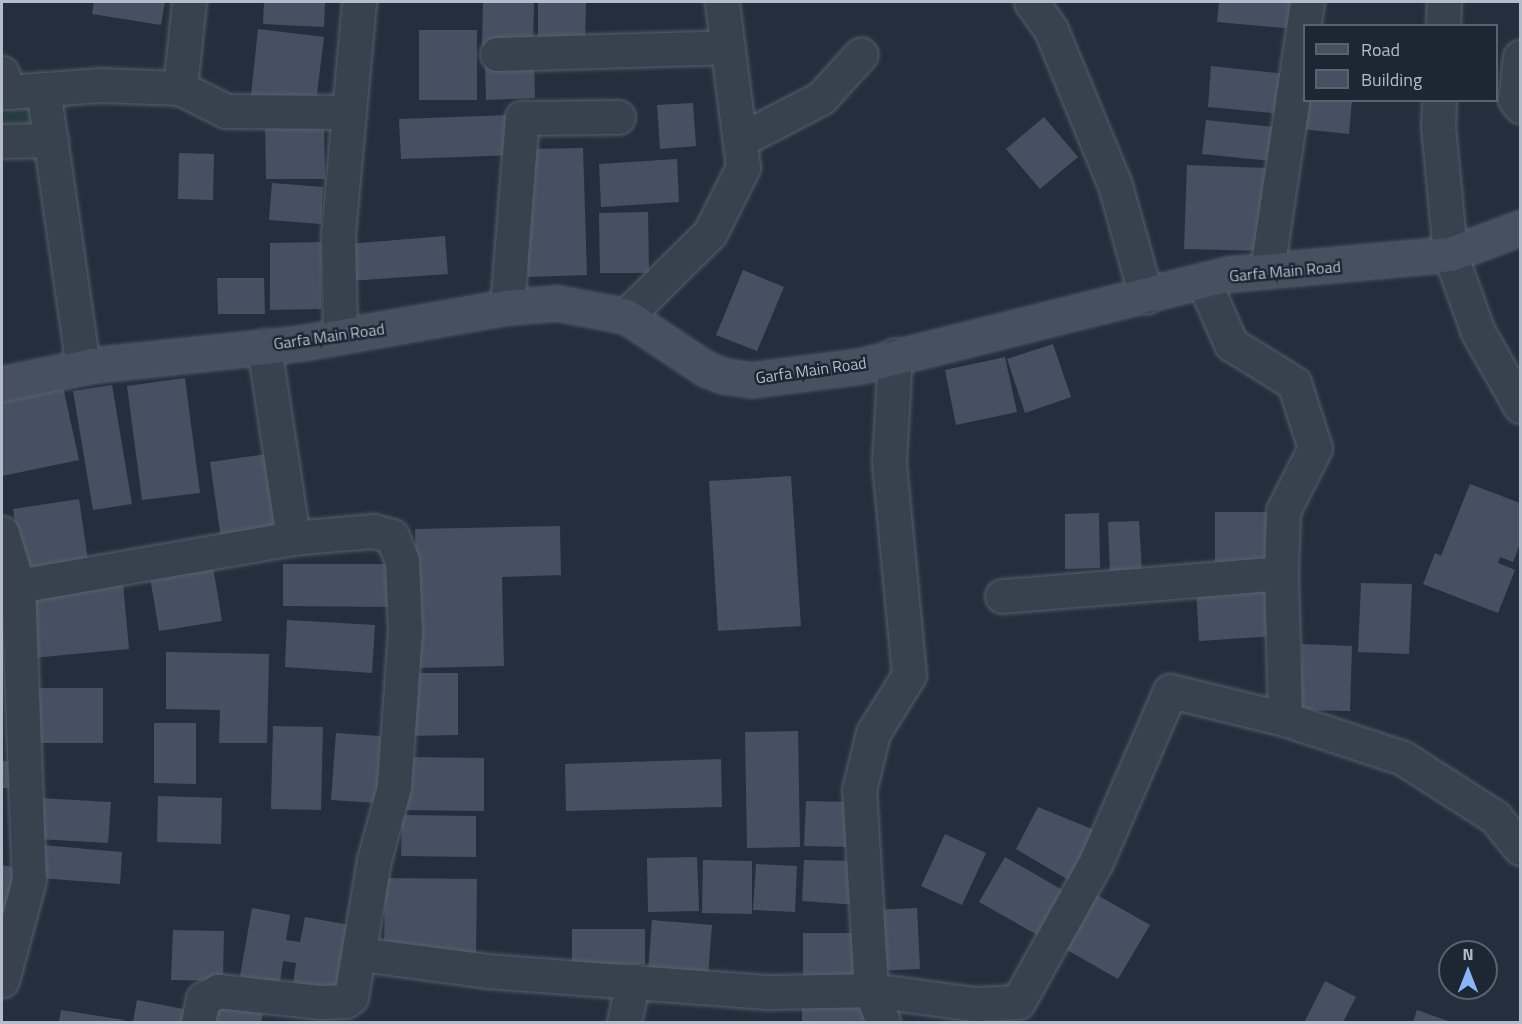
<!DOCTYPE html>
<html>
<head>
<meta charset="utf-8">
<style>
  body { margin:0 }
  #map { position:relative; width:1522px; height:1024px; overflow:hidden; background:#242f3e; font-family:"Titillium Web",sans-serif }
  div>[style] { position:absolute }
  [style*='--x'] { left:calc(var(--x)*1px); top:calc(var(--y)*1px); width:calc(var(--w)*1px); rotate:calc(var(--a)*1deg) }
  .green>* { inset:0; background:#263c3f }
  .building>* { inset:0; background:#455162 }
  .roads { filter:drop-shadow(0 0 2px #565f6c) drop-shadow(0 0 2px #565f6c) }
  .street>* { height:33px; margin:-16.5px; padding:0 16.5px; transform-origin:16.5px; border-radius:16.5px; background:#38414e }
  .secondary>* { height:33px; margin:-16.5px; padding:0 16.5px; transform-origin:16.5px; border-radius:16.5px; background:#465061 }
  span { translate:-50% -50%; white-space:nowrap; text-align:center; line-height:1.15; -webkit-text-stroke:5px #1d2633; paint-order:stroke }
  .street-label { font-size:16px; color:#b4bcc9 }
  .frame { position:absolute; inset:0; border:3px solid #b4bcc9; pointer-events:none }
  .legend { position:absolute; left:1303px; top:24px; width:195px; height:78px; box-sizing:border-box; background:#1d2633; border:2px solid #59626f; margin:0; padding:8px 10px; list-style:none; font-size:18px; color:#b4bcc9 }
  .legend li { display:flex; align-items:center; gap:12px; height:30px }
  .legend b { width:30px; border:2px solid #59626f }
  .north { position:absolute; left:1438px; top:940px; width:60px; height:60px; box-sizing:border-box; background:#1d2633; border:2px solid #59626f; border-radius:50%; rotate:0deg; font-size:16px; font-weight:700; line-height:24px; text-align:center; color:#b4bcc9 }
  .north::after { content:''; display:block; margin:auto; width:21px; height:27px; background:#8ab4f8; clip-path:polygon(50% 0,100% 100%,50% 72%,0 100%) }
</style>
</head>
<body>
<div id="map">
  <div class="green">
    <div style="clip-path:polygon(2px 92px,37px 98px,40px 129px,2px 130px)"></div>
  </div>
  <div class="building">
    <div style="clip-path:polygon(94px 2px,165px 2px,161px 25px,92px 14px)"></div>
    <div style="clip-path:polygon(264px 2px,325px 2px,324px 27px,263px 24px)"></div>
    <div style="clip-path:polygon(483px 2px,534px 2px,533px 48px,482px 48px)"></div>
    <div style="clip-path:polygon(538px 2px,586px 2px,585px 45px,538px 44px)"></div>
    <div style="clip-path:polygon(1219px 2px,1297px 2px,1295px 29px,1217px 22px)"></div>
    <div style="clip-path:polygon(258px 29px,324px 37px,316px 102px,251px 95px)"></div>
    <div style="clip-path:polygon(419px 30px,477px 30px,477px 100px,419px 100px)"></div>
    <div style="clip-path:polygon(534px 61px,535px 98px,486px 100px,485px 63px)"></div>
    <div style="clip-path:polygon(1211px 66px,1287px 74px,1283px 114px,1208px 107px)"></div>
    <div style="clip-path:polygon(1303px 100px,1352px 100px,1349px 134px,1301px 129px)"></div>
    <div style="clip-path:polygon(693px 103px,696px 146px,660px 149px,657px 105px)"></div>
    <div style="clip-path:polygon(512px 115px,514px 155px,401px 159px,399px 119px)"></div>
    <div style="clip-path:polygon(1044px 117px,1078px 157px,1040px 189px,1006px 149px)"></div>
    <div style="clip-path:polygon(1206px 120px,1275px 127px,1271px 161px,1202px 154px)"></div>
    <div style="clip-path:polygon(324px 122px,325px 179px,266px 179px,265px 123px)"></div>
    <div style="clip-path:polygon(583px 148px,587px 275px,528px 277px,525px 149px)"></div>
    <div style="clip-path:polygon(179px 153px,214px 154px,213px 200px,178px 199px)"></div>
    <div style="clip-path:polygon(677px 159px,679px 202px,601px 207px,599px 164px)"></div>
    <div style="clip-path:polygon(1187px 165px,1267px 168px,1264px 251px,1184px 249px)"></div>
    <div style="clip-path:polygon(272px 183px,323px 187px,321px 224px,269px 220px)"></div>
    <div style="clip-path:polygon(648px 212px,649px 273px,600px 273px,599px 213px)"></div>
    <div style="clip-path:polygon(445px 236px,448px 274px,349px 281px,347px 244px)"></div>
    <div style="clip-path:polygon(321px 242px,321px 309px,270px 310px,270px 243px)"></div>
    <div style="clip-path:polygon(743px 270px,784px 287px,757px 351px,716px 335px)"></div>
    <div style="clip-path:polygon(217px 278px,264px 278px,265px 314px,218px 314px)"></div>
    <div style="clip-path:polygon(1053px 344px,1071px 397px,1025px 413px,1007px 359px)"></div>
    <div style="clip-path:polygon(1005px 357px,1017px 412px,956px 425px,945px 370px)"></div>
    <div style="clip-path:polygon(185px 378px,200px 493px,142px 500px,127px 386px)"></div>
    <div style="clip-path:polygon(112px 385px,132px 504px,93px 510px,73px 391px)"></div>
    <div style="clip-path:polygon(63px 387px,79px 460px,2px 476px,2px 401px)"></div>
    <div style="clip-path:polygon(266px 454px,277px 531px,221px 539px,210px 462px)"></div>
    <div style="clip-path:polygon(791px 476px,801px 626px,718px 631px,709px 481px)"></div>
    <div style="clip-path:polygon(1470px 484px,1520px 503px,1520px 544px,1513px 562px,1500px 557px,1498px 563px,1515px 570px,1498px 613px,1423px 584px,1435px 553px,1441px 556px)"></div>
    <div style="clip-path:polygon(79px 499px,89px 567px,23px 577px,13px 509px)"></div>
    <div style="clip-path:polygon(1215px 512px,1267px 512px,1267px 564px,1215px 564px)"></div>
    <div style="clip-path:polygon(1099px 513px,1100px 568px,1065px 569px,1065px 514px)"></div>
    <div style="clip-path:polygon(1139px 521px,1142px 572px,1110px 573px,1108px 522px)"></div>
    <div style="clip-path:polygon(560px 526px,561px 575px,502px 577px,504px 666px,418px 668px,415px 529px)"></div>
    <div style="clip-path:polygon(283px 564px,388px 564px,388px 607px,283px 606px)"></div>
    <div style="clip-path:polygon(213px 567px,222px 621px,159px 631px,150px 577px)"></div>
    <div style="clip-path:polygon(123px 583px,129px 649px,32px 658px,27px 592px)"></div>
    <div style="clip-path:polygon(1361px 583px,1412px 584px,1409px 654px,1358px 652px)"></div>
    <div style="clip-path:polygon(1272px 584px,1275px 636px,1199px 641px,1196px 589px)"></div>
    <div style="clip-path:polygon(287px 620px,375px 625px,372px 673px,285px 667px)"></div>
    <div style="clip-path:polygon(1302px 644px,1352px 646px,1350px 711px,1300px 710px)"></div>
    <div style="clip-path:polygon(166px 652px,269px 654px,267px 743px,219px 743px,220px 710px,166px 709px)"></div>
    <div style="clip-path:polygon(408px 673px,458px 673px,458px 735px,408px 736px)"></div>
    <div style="clip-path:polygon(32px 688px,103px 688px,103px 743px,32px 743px)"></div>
    <div style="clip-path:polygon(154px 723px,196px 723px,196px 784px,154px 783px)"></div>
    <div style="clip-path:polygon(273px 726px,323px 727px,321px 810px,271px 809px)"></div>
    <div style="clip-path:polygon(798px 731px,800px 847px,747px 848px,745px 732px)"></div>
    <div style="clip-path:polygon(336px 733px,381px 736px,376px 803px,331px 800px)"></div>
    <div style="clip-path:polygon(407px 757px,484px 758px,484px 811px,406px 810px)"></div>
    <div style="clip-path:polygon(721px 759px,722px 807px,566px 811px,565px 764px)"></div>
    <div style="clip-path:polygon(2px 761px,20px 762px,18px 789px,2px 788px)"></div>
    <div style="clip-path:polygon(158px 796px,222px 798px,221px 844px,157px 842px)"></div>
    <div style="clip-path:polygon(40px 798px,111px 802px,108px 843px,38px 839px)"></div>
    <div style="clip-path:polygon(806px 801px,850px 802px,849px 847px,804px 846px)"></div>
    <div style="clip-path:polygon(1038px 807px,1097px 831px,1070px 881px,1016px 849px)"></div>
    <div style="clip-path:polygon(402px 815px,476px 816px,476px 857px,401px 856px)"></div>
    <div style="clip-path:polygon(945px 834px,986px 853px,962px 905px,921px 886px)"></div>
    <div style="clip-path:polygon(42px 845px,122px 852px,120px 884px,39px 878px)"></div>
    <div style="clip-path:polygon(697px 857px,699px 911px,648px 912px,647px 858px)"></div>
    <div style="clip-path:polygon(1005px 857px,1066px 892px,1041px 937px,979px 902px)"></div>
    <div style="clip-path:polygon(703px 860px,752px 861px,752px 914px,702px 913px)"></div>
    <div style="clip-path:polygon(804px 860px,855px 861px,858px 905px,802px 901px)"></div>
    <div style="clip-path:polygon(756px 864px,797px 866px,795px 912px,753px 910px)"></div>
    <div style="clip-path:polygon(2px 865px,18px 868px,2px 956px)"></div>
    <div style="clip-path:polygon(385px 878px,477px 879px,476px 954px,384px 953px)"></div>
    <div style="clip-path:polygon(1092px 892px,1150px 925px,1118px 979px,1060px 946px)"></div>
    <div style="clip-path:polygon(252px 908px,290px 915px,286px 940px,300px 942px,305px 917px,350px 925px,339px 991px,293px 983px,296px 963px,283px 961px,280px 983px,240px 976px)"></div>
    <div style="clip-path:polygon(917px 908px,920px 969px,877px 971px,874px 910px)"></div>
    <div style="clip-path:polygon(652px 920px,712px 925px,708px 976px,648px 971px)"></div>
    <div style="clip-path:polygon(572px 929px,645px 929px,645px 964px,572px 964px)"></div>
    <div style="clip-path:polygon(173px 930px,224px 931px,223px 981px,171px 980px)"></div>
    <div style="clip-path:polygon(803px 933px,858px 933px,859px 987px,803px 987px)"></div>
    <div style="clip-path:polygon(1325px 981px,1356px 997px,1343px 1022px,1305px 1021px)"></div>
    <div style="clip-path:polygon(137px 1000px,189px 1010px,187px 1022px,133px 1022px)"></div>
    <div style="clip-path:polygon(802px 1001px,868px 1002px,868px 1022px,802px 1022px)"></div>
    <div style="clip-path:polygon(210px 1004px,263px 1014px,261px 1022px,206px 1022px)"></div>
    <div style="clip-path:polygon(61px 1010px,124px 1020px,123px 1022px,59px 1022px)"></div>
    <div style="clip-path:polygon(1417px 1010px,1451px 1022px,1413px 1022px)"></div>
  </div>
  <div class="roads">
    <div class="street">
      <div style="--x:1031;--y:2;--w:34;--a:54"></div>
      <div style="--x:1051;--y:30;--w:168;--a:67.6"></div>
      <div style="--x:1115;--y:185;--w:116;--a:74.5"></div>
      <div style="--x:1443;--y:26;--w:24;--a:-88"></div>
      <div style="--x:497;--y:54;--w:231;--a:-1.7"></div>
      <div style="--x:1520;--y:57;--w:42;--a:96.8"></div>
      <div style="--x:1515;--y:99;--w:9;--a:54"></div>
      <div style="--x:2;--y:73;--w:20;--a:72"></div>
      <div style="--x:8;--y:92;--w:92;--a:-4.4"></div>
      <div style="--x:100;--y:85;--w:80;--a:2.1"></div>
      <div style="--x:180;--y:88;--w:51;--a:26.6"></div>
      <div style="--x:226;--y:111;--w:122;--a:0.5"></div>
      <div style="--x:180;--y:88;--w:86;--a:-84"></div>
      <div style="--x:43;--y:89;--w:281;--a:81.8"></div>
      <div style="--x:1439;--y:100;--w:26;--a:92"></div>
      <div style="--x:1438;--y:126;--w:129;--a:84.6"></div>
      <div style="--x:1450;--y:254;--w:83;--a:70.3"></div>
      <div style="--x:1478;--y:332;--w:85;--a:60.4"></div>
      <div style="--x:740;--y:140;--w:91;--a:-27.4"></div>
      <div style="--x:821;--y:98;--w:59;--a:-47.7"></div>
      <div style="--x:2;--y:141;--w:49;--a:-1.2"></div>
      <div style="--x:1267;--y:270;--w:271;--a:-81.5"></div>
      <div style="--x:1203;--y:280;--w:70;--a:66.4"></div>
      <div style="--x:1231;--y:344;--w:74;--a:31.8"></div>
      <div style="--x:1294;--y:383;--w:68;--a:72.1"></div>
      <div style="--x:1315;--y:448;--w:71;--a:116.9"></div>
      <div style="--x:1283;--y:511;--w:62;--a:91.8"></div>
      <div style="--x:1281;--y:573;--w:146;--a:88.4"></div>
      <div style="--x:1285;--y:719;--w:124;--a:18.3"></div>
      <div style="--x:1403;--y:758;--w:109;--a:32.7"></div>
      <div style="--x:1495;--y:817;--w:40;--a:51"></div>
      <div style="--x:507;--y:307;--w:190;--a:-85.5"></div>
      <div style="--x:522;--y:118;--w:96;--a:-0.6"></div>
      <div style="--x:626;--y:316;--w:118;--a:-44.7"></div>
      <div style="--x:710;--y:233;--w:74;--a:-63.4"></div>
      <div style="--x:743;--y:167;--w:166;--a:-97.3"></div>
      <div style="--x:340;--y:336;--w:103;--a:-91.1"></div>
      <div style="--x:338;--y:233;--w:232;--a:-84.8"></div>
      <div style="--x:2;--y:533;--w:55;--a:73.2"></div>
      <div style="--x:18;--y:586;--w:294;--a:87.9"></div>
      <div style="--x:29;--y:880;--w:104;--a:105.1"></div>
      <div style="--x:18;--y:586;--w:279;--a:-9.9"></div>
      <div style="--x:1002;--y:596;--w:280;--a:-4.7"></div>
      <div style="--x:360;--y:954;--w:128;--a:7.6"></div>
      <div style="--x:487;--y:971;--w:283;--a:4.3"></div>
      <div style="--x:769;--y:992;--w:102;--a:-1.1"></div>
      <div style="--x:871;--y:990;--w:105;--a:7.7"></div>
      <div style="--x:975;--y:1004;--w:43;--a:-2.7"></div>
      <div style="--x:1018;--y:1002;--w:160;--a:-60.9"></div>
      <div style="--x:1096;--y:862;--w:186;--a:-66.6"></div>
      <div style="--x:1170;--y:691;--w:118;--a:13.7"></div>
      <div style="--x:198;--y:1022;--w:24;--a:-78"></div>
      <div style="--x:203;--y:999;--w:17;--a:-28"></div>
      <div style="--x:218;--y:991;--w:103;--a:6.2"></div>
      <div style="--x:320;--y:1002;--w:25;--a:-2"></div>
      <div style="--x:345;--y:1001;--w:7;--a:-34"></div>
      <div style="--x:351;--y:997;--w:139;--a:-80.5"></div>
      <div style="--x:374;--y:860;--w:76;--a:-74.7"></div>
      <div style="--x:394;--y:787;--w:156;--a:-86"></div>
      <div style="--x:405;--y:631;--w:70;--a:-92.5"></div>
      <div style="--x:402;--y:561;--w:27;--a:-112"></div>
      <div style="--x:392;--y:536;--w:20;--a:-165"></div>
      <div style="--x:373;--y:531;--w:80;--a:175"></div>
      <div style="--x:293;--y:538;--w:194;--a:-98.6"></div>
      <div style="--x:624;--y:1022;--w:42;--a:-77.6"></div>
      <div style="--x:883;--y:1022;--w:34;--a:-111"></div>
      <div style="--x:871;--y:990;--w:200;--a:-93.4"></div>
      <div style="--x:859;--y:790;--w:59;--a:-76.2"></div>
      <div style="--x:873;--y:733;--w:68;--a:-58.2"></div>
      <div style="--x:909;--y:675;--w:214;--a:-95.4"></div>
      <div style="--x:889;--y:462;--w:107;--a:-86.8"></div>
    </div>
    <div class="secondary">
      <div style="--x:2;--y:384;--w:93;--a:-11.8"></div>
      <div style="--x:93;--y:365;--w:210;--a:-6"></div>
      <div style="--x:302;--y:343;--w:208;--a:-10"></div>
      <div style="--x:507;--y:307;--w:50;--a:-4.6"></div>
      <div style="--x:557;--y:303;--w:70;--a:10.7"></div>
      <div style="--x:626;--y:316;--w:96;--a:33.5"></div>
      <div style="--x:706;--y:369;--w:19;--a:21"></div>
      <div style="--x:724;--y:376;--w:27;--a:8"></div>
      <div style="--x:751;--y:380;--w:110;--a:-7.3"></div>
      <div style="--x:860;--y:366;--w:381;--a:-14"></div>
      <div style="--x:1230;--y:274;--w:221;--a:-5.2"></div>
      <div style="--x:1450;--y:254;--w:75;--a:-20.4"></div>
    </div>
  </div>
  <div class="street-label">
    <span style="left:1285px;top:271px;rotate:-5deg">Garfa Main Road</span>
    <span style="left:329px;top:336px;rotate:-8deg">Garfa Main Road</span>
    <span style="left:811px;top:370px;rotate:-8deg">Garfa Main Road</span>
  </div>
  <div class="frame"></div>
  <ul class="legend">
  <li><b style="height:8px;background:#465061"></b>Road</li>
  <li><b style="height:16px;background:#455162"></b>Building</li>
  </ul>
  <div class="north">N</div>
</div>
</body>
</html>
